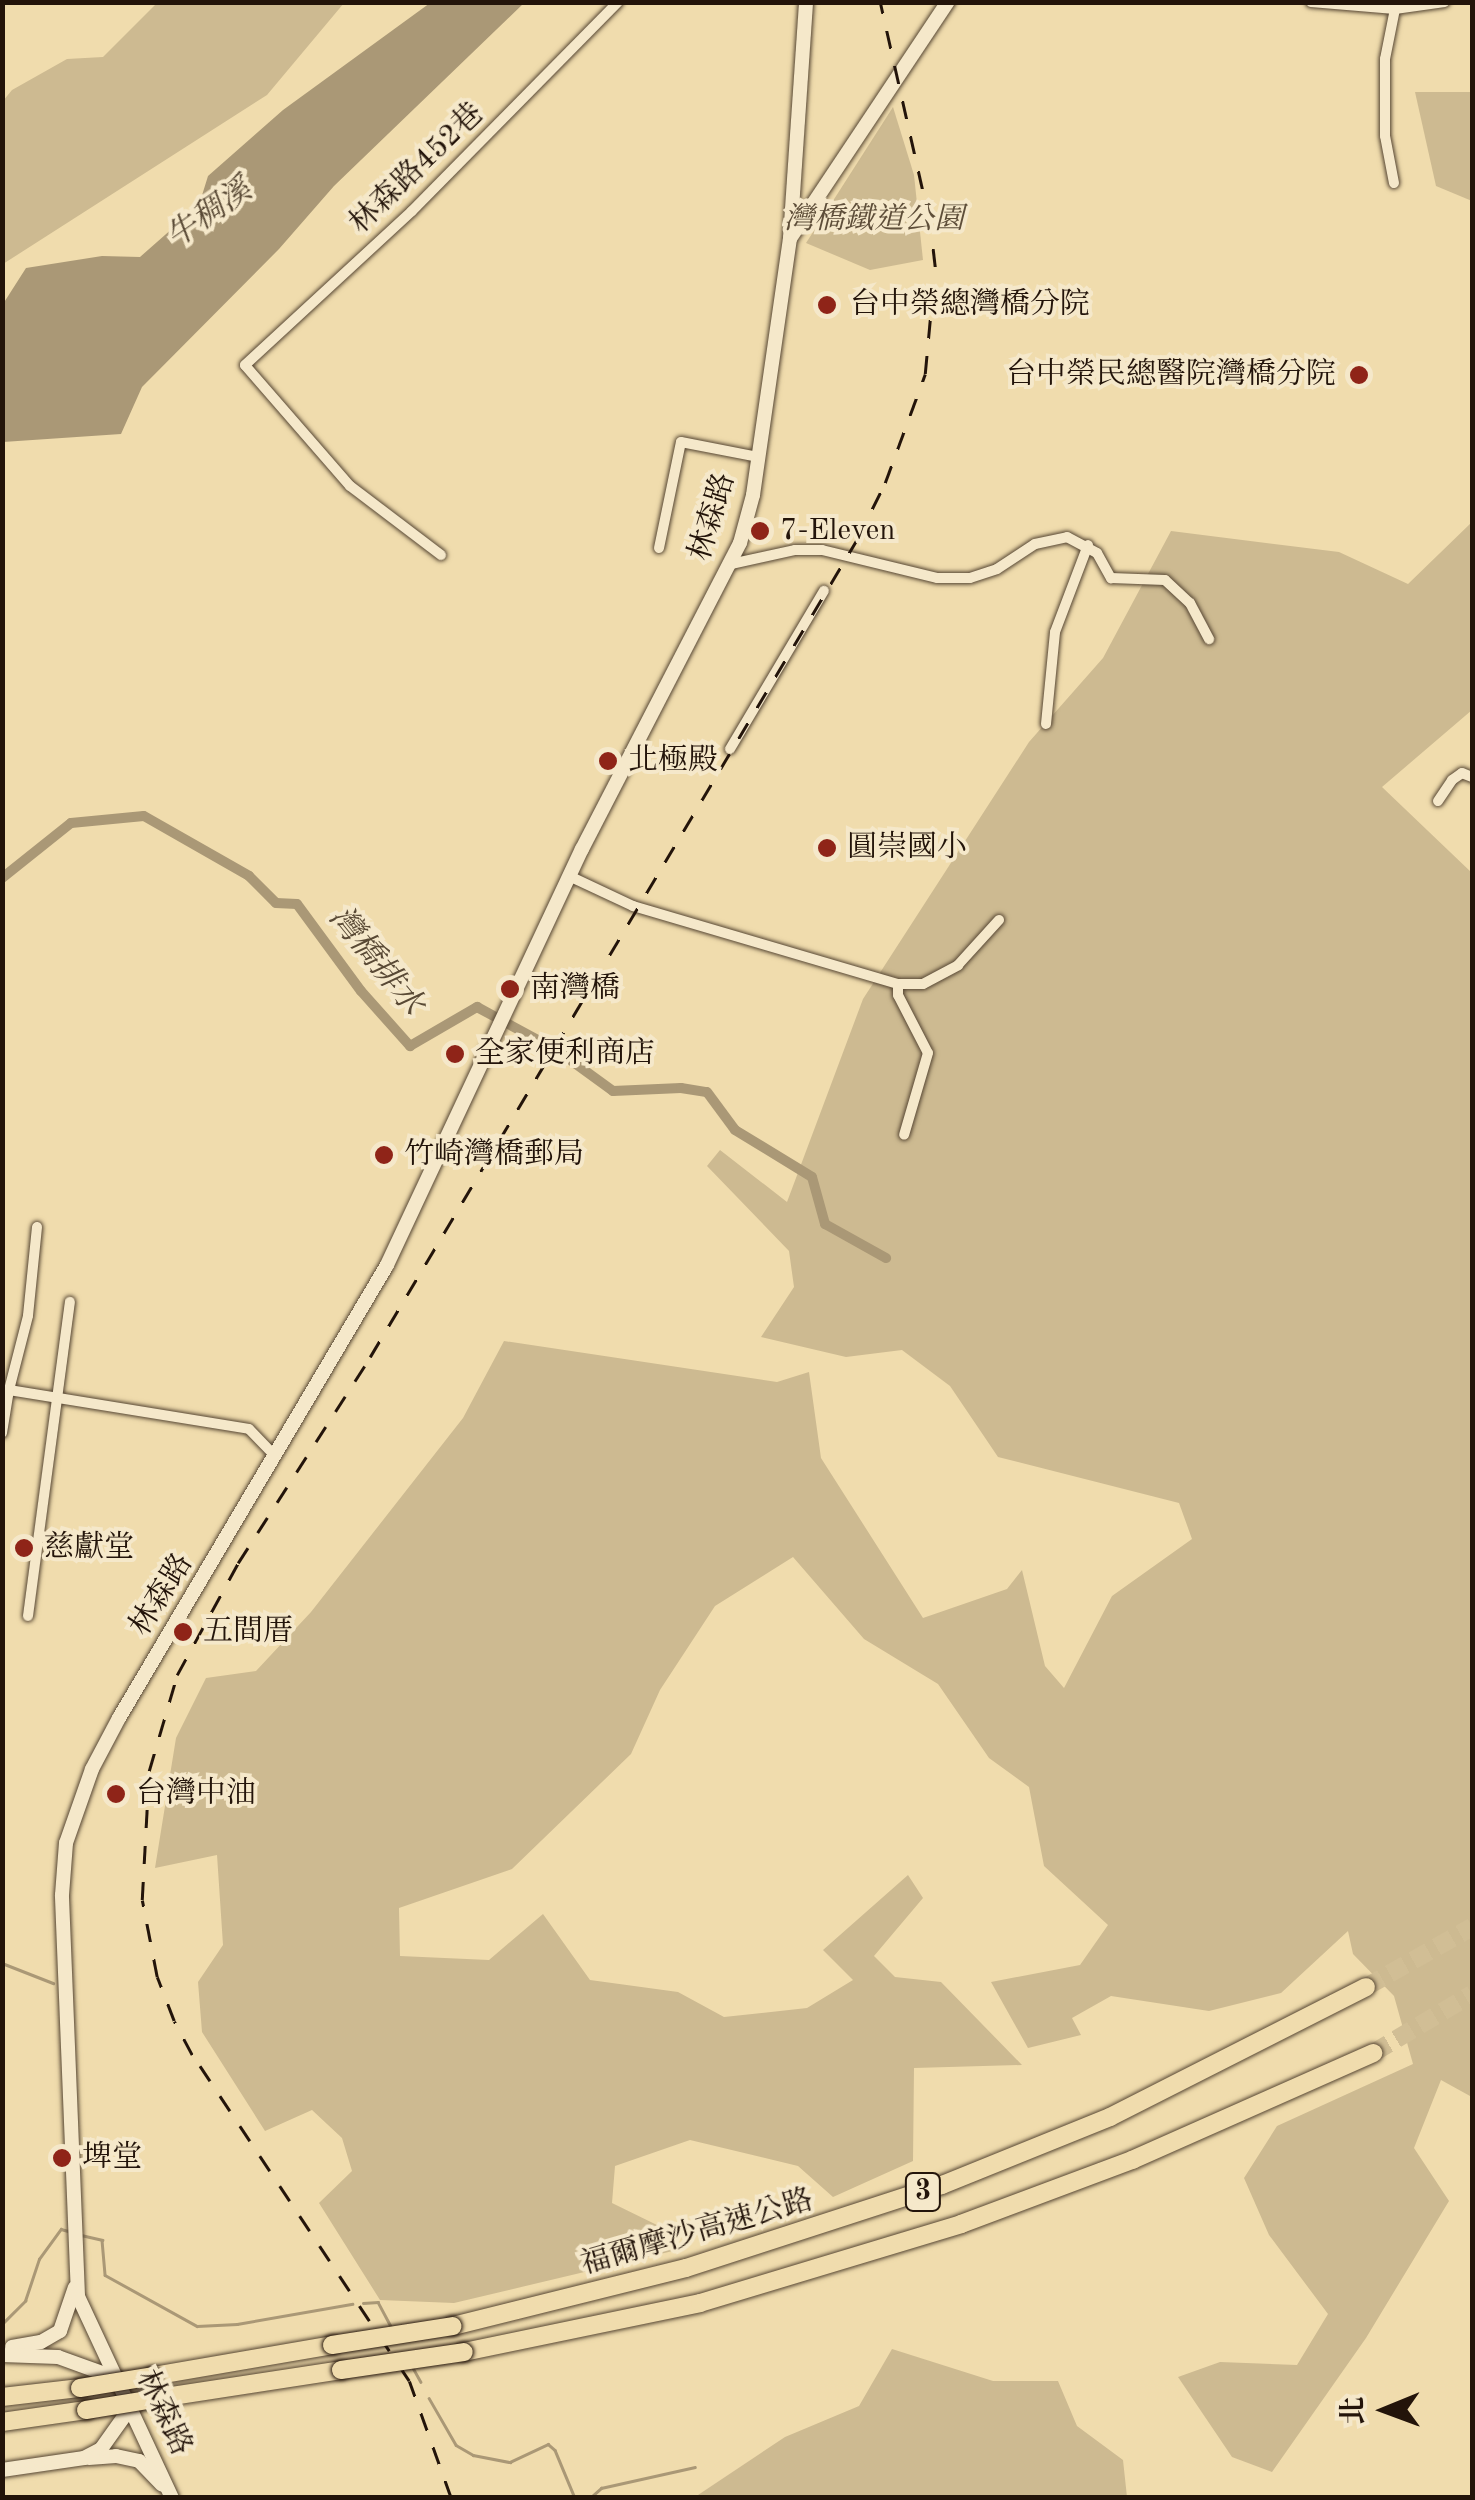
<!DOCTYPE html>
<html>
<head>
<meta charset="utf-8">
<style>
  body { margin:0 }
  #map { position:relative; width:1475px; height:2500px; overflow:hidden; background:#f0dcad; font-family:"Old Standard TT","Noto Serif TC",serif }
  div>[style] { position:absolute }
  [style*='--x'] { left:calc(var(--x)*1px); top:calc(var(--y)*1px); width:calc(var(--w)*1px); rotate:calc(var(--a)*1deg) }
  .green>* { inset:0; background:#cdba91 }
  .water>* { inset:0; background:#aa9876 }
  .stream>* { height:2.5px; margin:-1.25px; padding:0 1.25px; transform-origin:1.25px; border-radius:1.25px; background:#aa9876 }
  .canal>* { height:10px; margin:-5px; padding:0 5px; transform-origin:5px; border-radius:5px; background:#aa9876 }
  .highway-tunnel>* { height:18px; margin-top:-9px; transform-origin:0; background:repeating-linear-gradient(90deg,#d1be95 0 18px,transparent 0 27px) }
  .roads { filter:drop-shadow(0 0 2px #564633) drop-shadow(0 0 2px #564633) }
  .street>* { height:10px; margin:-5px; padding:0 5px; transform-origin:5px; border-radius:5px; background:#f5e8ca }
  .secondary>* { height:14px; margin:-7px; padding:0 7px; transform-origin:7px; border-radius:7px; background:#f5e8ca }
  .highway>* { height:18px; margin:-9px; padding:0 9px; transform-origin:9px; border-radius:9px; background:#f0dcad }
  .rail>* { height:2.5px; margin-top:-1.25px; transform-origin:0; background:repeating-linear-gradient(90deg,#23140a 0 18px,transparent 0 36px) }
  .bridges { filter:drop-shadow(0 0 2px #23140a) drop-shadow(0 0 2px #23140a) }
  .highway-bridge>* { height:18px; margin:-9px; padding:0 9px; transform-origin:9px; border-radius:9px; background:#f0dcad }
  .dots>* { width:28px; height:28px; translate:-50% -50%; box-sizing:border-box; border:5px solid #f5e8ca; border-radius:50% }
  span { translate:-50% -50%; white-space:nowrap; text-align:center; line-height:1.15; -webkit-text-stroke:8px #f5e8ca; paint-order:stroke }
  .shield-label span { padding:2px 8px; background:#f5e8ca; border:2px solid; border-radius:8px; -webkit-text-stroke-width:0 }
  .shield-label { font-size:28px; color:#23140a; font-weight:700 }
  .street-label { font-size:30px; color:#23140a }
  .park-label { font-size:30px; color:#5e4e39; font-style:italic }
  .poi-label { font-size:30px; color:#23140a }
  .left { translate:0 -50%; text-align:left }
  .right { translate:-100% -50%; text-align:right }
  .water-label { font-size:32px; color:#594935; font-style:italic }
  .frame { position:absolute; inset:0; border:5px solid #23140a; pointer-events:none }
  .north { position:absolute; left:1335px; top:2360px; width:100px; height:100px; -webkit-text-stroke:8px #f5e8ca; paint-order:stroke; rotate:269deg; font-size:28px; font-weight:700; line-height:40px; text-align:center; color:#23140a }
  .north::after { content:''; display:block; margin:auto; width:35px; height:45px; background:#23140a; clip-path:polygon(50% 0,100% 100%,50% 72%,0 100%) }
</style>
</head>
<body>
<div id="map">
  <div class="green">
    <div style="clip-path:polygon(157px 3px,344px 3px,267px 95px,3px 264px,3px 101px,12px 90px,67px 59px,103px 57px)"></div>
    <div style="clip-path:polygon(1415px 92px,1472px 92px,1472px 201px,1436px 186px)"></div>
    <div style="clip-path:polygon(893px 107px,914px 175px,923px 260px,870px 270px,806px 243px)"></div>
    <div style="clip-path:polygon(1472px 522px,1472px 710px,1382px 787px,1472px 873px,1472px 2105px,1470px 2096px,1441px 2080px,1414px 2148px,1449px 2201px,1366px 2338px,1272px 2472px,1232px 2457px,1178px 2377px,1220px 2362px,1297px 2365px,1328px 2314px,1269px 2235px,1244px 2178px,1277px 2126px,1413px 2064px,1394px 1996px,1353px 1954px,1348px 1931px,1281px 1993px,1209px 2011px,1111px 1996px,1072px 2018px,1081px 2035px,1028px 2048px,991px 1982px,1080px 1965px,1108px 1925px,1044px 1866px,1029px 1787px,989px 1758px,938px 1684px,864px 1639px,793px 1557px,715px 1606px,660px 1690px,631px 1754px,512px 1869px,399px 1908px,400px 1956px,489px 1960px,543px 1914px,590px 1980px,678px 1992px,724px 2017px,807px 2008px,853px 1980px,823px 1950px,908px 1875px,923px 1898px,874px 1956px,895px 1977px,941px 1982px,1022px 2065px,914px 2068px,913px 2161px,833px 2197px,798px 2166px,690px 2140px,615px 2166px,612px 2203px,659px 2226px,677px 2250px,454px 2303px,380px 2300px,319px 2203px,352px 2171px,342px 2138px,312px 2110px,265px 2131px,202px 2032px,198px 1982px,223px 1945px,217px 1855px,155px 1868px,176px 1738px,206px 1678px,256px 1671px,311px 1612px,463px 1418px,504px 1341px,777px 1382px,809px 1372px,821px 1458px,923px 1618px,1007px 1589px,1022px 1570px,1045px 1666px,1064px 1688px,1112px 1596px,1192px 1539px,1179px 1503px,998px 1457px,950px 1386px,902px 1350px,846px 1357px,761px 1337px,794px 1287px,789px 1251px,707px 1166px,720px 1150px,787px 1202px,863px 999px,1029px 742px,1103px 658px,1171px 531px,1339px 552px,1408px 584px)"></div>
    <div style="clip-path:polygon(892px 2349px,993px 2381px,1058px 2381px,1077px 2426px,1123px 2460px,1127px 2497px,695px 2497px,785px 2437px,859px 2406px)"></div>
  </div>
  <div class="water">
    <div style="clip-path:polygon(430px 3px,524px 3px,334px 186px,279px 249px,142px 387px,121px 434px,3px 442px,3px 304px,26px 268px,102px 256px,140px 257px,199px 205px,208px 176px,283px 110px)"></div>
  </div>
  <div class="stream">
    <div style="--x:2;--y:1963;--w:55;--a:21.4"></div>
    <div style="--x:81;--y:2235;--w:22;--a:13"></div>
    <div style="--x:102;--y:2240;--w:35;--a:85"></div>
    <div style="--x:105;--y:2275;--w:105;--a:29"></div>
    <div style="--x:197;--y:2326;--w:40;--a:-2.9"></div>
    <div style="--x:237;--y:2324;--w:117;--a:-9.9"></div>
    <div style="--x:363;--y:2303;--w:15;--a:-4"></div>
    <div style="--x:378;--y:2302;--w:30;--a:62"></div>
    <div style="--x:2;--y:2324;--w:33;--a:-45"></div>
    <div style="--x:25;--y:2301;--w:44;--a:-71.6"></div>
    <div style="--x:39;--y:2259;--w:37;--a:-54"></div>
    <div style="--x:61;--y:2229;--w:7;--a:16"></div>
    <div style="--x:412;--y:2366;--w:18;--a:61"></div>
    <div style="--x:429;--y:2398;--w:54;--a:60.1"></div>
    <div style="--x:456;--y:2445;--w:20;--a:30"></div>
    <div style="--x:473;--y:2455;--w:38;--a:11"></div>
    <div style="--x:510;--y:2462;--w:42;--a:-25.3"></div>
    <div style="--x:548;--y:2444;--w:9;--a:41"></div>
    <div style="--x:555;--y:2450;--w:52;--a:67.4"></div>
    <div style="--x:590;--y:2498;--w:15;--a:-42"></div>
    <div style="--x:601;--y:2488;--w:96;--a:-12.6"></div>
  </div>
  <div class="canal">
    <div style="--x:2;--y:878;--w:88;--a:-38.6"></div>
    <div style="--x:71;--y:823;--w:73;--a:-5.5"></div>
    <div style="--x:144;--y:816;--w:121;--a:29.7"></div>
    <div style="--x:249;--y:876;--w:38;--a:45"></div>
    <div style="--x:276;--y:903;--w:21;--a:3"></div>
    <div style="--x:297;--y:904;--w:108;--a:53.7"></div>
    <div style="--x:361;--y:991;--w:74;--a:48.3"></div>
    <div style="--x:410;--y:1046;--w:78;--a:-30.2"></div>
    <div style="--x:477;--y:1007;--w:92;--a:28.5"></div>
    <div style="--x:558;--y:1051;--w:68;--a:36"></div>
    <div style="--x:613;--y:1091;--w:68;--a:-2.5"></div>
    <div style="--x:681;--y:1088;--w:26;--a:9"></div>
    <div style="--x:707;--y:1092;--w:47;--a:53.6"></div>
    <div style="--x:735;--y:1130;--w:90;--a:31.4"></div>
    <div style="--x:812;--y:1177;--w:49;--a:74.5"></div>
    <div style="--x:825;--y:1224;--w:70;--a:29.1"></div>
  </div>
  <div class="highway-tunnel">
    <div style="--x:1366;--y:1987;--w:122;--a:-29.5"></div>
    <div style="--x:1373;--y:2053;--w:115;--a:-30.8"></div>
  </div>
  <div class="roads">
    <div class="street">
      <div style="--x:1311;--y:2;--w:84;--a:4.8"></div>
      <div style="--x:1395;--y:9;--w:50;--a:-8"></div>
      <div style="--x:1394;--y:183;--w:48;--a:-100.8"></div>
      <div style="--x:1385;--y:136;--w:77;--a:-90"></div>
      <div style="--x:1385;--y:59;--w:51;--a:-78.7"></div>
      <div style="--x:659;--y:548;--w:108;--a:-78.3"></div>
      <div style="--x:681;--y:442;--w:78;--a:11"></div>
      <div style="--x:441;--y:555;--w:114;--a:-142.8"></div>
      <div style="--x:350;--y:486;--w:160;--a:-131"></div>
      <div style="--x:245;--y:365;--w:227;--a:-42.7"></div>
      <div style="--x:412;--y:211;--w:293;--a:-45.4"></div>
      <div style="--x:731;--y:564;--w:66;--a:-12.3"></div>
      <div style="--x:795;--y:550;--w:27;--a:0"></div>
      <div style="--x:822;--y:550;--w:118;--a:13.7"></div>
      <div style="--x:937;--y:578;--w:33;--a:0"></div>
      <div style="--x:970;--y:578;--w:28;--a:-18"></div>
      <div style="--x:997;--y:569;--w:45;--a:-33.3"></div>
      <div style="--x:1035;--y:544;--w:33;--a:-12"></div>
      <div style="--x:1067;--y:537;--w:34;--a:28"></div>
      <div style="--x:1097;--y:553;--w:29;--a:61"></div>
      <div style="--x:1111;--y:578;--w:54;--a:2.1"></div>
      <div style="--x:1165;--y:580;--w:34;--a:43"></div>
      <div style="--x:1190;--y:603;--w:41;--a:62.2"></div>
      <div style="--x:1046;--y:724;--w:92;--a:-84.4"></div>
      <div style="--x:1055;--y:632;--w:93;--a:-69.2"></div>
      <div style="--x:730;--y:749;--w:184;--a:-59.3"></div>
      <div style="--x:1438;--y:801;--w:25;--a:-56"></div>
      <div style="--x:1452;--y:780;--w:12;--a:-35"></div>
      <div style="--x:1462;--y:773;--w:11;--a:22"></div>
      <div style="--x:569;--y:876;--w:71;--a:25.1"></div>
      <div style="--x:633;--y:906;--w:276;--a:16.4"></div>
      <div style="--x:898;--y:984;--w:25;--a:0"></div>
      <div style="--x:923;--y:984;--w:40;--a:-28"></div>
      <div style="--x:958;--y:965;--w:61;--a:-47.7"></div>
      <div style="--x:898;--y:984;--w:11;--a:90"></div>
      <div style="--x:898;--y:995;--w:65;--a:62.7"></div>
      <div style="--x:928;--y:1053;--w:85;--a:106.3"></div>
      <div style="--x:37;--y:1227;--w:89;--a:95.8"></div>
      <div style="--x:28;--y:1316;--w:76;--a:104.4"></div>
      <div style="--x:9;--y:1390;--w:243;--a:9.2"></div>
      <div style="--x:249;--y:1429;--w:37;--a:46"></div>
      <div style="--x:2;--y:1433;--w:44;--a:-80.8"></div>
      <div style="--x:28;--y:1616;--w:317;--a:-82.4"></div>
    </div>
    <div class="secondary">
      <div style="--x:791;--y:237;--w:283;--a:-56.3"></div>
      <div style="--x:12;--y:2347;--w:29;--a:-10"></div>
      <div style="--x:41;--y:2342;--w:22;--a:-30"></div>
      <div style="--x:60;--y:2331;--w:46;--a:-71.2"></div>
      <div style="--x:2;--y:2355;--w:56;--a:2"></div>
      <div style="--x:58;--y:2357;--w:62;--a:19.9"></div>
      <div style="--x:89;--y:2458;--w:27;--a:-4"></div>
      <div style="--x:116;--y:2456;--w:24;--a:12"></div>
      <div style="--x:139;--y:2461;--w:33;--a:46"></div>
      <div style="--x:2;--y:2470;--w:83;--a:-8.3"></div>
      <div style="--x:84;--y:2458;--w:19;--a:-28"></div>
      <div style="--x:101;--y:2449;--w:52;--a:-54.5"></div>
      <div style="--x:172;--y:2498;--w:223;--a:-115"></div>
      <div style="--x:78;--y:2296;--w:401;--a:-92.3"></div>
      <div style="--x:62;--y:1895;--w:52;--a:-85.6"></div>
      <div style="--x:66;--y:1843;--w:78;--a:-70.6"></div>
      <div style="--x:92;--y:1769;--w:58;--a:-62.1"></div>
      <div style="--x:119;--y:1718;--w:526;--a:-59.39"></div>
      <div style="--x:387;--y:1265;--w:459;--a:-64.9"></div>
      <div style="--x:582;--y:849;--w:344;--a:-62.7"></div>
      <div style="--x:740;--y:543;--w:50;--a:-74.8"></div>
      <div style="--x:753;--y:495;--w:260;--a:-81.8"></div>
      <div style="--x:790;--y:238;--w:237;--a:-86.1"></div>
    </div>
    <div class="highway">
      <div style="--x:453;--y:2326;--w:240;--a:-14"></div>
      <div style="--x:686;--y:2268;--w:269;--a:-18"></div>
      <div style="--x:942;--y:2185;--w:181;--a:-22"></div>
      <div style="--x:1110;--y:2117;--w:287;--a:-26.9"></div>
      <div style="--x:464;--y:2352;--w:241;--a:-11.7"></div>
      <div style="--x:700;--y:2303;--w:273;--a:-16.8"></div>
      <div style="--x:961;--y:2224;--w:183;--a:-20.5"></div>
      <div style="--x:1132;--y:2160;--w:264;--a:-23.9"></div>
      <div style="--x:153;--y:2376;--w:182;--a:-9.8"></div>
      <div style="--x:2;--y:2397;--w:79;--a:-6.6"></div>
      <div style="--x:159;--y:2398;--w:184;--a:-8.7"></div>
      <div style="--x:2;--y:2422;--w:85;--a:-8.1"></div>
    </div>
  </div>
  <div class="rail">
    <div style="--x:451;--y:2498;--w:124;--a:-109.7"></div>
    <div style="--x:409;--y:2381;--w:392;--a:-123.6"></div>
    <div style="--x:192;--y:2055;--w:38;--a:-118"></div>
    <div style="--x:174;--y:2021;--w:47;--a:-111.1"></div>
    <div style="--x:157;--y:1977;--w:78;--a:-101"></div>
    <div style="--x:142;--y:1900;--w:129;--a:-86.9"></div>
    <div style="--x:149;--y:1771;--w:100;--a:-73.7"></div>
    <div style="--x:177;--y:1675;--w:128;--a:-61.4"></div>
    <div style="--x:238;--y:1563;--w:245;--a:-57.3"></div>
    <div style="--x:370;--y:1357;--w:950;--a:-59.22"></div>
    <div style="--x:856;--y:541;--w:65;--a:-63.4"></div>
    <div style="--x:885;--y:483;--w:116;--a:-69.8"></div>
    <div style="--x:925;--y:374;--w:107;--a:-84.7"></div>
    <div style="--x:935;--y:267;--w:43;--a:-96.6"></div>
    <div style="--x:930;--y:224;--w:228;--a:-102.7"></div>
  </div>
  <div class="bridges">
    <div class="highway-bridge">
      <div style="--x:332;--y:2345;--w:122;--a:-8.9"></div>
      <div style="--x:341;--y:2370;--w:124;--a:-8.3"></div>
      <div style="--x:80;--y:2388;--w:74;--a:-9.3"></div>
      <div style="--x:86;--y:2410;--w:74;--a:-9.3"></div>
    </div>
  </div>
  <div class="dots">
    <div style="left:827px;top:305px;background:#8f2418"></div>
    <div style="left:1359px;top:375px;background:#8f2418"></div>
    <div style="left:760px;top:531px;background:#8f2418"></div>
    <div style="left:608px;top:761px;background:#8f2418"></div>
    <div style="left:827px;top:848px;background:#8f2418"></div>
    <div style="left:510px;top:989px;background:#8f2418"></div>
    <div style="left:455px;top:1054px;background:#8f2418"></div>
    <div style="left:384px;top:1155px;background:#8f2418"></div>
    <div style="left:24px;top:1548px;background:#8f2418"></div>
    <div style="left:183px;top:1632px;background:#8f2418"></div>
    <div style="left:116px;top:1794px;background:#8f2418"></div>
    <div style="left:62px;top:2158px;background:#8f2418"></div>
  </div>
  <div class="shield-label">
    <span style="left:923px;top:2192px">3</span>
  </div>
  <div class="street-label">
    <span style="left:417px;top:169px;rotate:-44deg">林森路452巷</span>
    <span style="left:713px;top:517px;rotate:-73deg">林森路</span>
    <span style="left:162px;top:1595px;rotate:-58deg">林森路</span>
    <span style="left:697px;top:2233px;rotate:-16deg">福爾摩沙高速公路</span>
    <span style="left:163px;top:2413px;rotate:65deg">林森路</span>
  </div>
  <div class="park-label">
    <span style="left:874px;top:220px">灣橋鐵道公園</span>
  </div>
  <div class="poi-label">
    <span class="left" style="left:850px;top:305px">台中榮總灣橋分院</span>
    <span class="right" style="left:1336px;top:375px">台中榮民總醫院灣橋分院</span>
    <span class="left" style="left:780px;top:531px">7-Eleven</span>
    <span class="left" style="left:628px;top:761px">北極殿</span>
    <span class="left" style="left:847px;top:848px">圓崇國小</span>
    <span class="left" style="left:530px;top:989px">南灣橋</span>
    <span class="left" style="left:475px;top:1054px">全家便利商店</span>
    <span class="left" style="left:404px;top:1155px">竹崎灣橋郵局</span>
    <span class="left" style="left:44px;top:1548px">慈獻堂</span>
    <span class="left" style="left:203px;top:1632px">五間厝</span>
    <span class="left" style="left:136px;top:1794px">台灣中油</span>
    <span class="left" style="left:82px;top:2158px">埤堂</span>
  </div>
  <div class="water-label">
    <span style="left:210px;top:215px;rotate:-35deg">牛稠溪</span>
    <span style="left:375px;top:962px;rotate:51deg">灣橋排水</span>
  </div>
  <div class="frame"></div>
  <div class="north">北</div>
</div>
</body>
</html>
